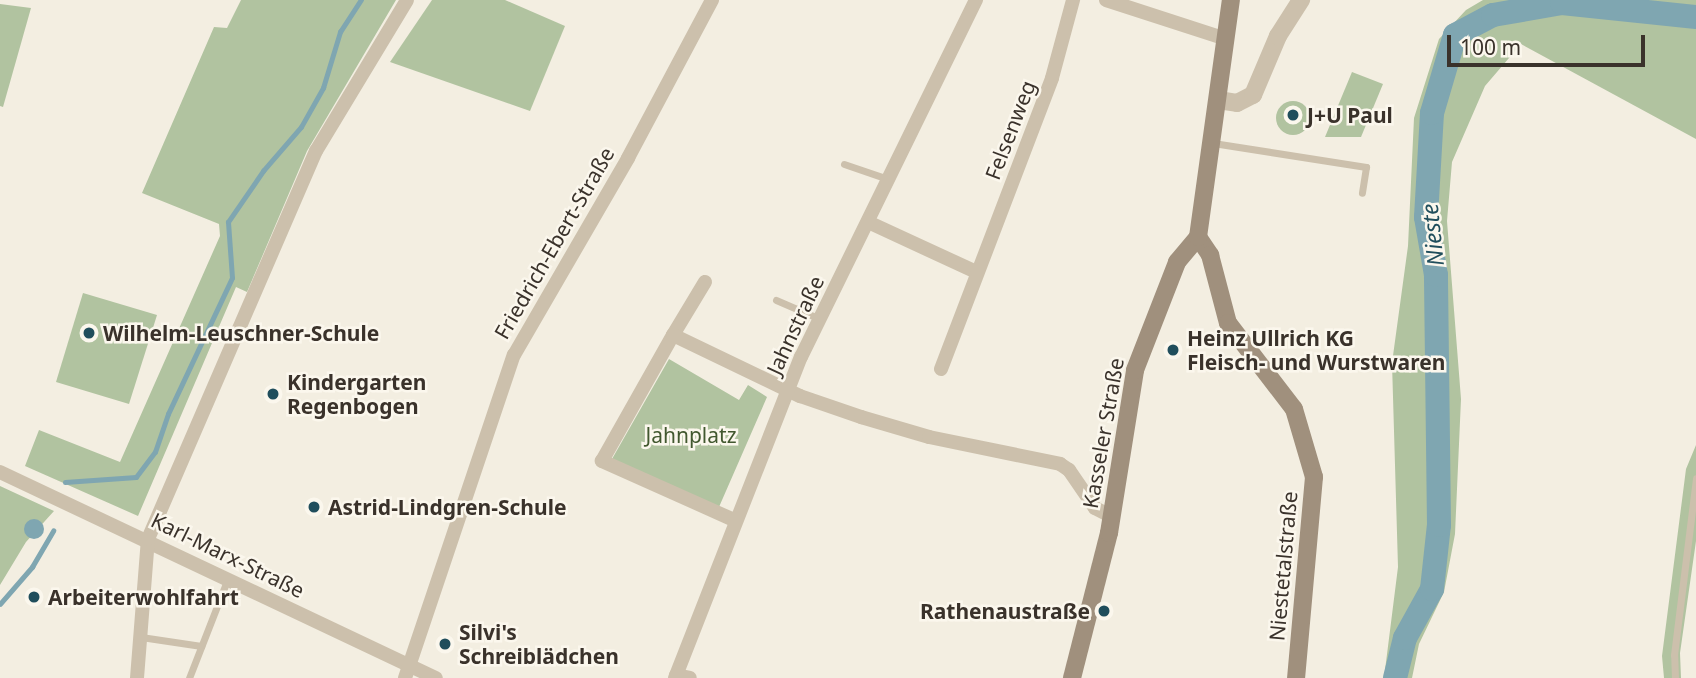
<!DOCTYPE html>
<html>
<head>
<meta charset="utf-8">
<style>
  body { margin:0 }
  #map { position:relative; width:1696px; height:678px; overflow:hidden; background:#f3eee1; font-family:"Noto Sans",sans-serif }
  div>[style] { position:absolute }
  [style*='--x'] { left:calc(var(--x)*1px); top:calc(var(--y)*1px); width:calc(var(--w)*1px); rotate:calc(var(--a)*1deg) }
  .green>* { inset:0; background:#b1c3a0 }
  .round { border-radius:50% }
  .water>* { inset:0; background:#7fa6b1 }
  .stream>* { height:4.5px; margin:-2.25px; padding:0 2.25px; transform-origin:2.25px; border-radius:2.25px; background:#7fa6b1 }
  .river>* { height:24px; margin:-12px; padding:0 12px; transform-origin:12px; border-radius:12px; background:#7fa6b1 }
  .service>* { height:7px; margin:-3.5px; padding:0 3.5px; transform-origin:3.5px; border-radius:3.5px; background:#ccc0ac }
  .minor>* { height:14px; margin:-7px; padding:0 7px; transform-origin:7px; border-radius:7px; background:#ccc0ac }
  .tertiary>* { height:18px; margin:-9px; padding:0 9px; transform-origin:9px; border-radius:9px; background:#ccc0ac }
  .secondary>* { height:18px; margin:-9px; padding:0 9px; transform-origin:9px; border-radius:9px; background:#a0907d }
  .dots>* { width:19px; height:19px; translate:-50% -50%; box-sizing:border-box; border:4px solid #fbf7ed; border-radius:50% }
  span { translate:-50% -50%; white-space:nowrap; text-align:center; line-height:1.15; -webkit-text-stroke:5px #fbf7ed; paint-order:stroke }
  .poi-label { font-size:21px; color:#3a322b; font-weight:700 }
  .left { translate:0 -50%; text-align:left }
  .right { translate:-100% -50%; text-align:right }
  .street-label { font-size:21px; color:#3a322b }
  .park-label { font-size:21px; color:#42582f }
  .water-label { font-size:23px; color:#204e5c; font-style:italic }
  .scale { position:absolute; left:1447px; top:35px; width:198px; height:32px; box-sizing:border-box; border:4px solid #3a322b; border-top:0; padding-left:9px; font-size:21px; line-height:24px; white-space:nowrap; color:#3a322b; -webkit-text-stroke:5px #fbf7ed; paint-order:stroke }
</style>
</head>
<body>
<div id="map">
  <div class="green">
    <div style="clip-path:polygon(241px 0,396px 0,307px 151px,247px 292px,236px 287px,138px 516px,25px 466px,39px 430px,120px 462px,220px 236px,219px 224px,142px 193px,214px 27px,227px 28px)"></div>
    <div style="clip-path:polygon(432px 0,505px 0,565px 26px,530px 111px,390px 62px)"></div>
    <div style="clip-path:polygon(1483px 0,1696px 0,1696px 139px,1521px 44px,1485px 86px,1452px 162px,1447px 221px,1461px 399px,1455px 534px,1444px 592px,1419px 644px,1412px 678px,1384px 678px,1398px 567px,1392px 363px,1408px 246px,1414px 118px,1439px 39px,1466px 10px)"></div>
    <div style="clip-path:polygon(0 4px,31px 8px,3px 107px,0 106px)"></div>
    <div style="clip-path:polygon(1352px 72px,1383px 84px,1361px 137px,1325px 137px)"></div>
    <div class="round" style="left:1276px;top:101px;width:34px;height:34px"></div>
    <div style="clip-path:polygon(83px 293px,157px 315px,129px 404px,56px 382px)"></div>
    <div style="clip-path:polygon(669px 359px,739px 400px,748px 385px,767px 397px,719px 507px,612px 459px)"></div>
    <div style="clip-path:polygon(1696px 445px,1696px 541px,1680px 653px,1681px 678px,1664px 678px,1662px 656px,1686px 469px)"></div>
    <div style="clip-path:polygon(0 486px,54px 511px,26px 542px,0 585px)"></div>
  </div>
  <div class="water">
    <div class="round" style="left:24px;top:519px;width:20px;height:20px"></div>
  </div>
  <div class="stream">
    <div style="--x:65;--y:482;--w:71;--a:-4"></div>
    <div style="--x:136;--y:477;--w:31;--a:-53"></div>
    <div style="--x:155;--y:452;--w:40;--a:-71.1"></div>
    <div style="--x:168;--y:414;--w:150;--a:-64.8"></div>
    <div style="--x:232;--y:278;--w:56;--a:-94.1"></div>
    <div style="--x:228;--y:222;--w:62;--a:-55.5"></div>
    <div style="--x:263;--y:171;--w:58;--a:-49.2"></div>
    <div style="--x:301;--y:127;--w:45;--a:-60.6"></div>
    <div style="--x:323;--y:88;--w:59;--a:-73.1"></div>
    <div style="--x:340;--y:32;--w:38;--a:-57"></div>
    <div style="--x:0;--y:604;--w:49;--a:-49.1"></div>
    <div style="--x:32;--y:567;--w:42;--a:-59.7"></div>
  </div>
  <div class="river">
    <div style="--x:1395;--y:678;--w:41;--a:-76"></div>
    <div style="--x:1405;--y:638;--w:56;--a:-61.1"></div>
    <div style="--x:1432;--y:589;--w:64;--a:-83.8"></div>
    <div style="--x:1439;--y:525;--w:250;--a:-90.7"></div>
    <div style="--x:1436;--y:275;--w:59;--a:-99.8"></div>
    <div style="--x:1426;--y:217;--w:104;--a:-86.7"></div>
    <div style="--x:1432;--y:113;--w:81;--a:-73.6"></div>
    <div style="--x:1455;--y:35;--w:43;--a:-27.8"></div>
    <div style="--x:1493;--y:15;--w:70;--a:-9.9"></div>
    <div style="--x:1562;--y:3;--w:135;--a:6"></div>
  </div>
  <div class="service">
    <div style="--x:1213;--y:143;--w:155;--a:8.9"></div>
    <div style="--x:1366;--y:167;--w:26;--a:99"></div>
    <div style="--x:844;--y:164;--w:46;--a:18.8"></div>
    <div style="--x:776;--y:300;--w:48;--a:23.4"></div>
    <div style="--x:141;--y:637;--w:61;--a:8.5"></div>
    <div style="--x:189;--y:678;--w:107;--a:-68.7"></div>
    <div style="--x:1675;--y:678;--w:23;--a:-92"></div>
    <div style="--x:1674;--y:655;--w:178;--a:-82.9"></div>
  </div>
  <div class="minor">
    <div style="--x:1106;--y:0;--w:126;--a:18"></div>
    <div style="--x:868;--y:222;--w:119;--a:24.8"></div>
    <div style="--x:673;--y:335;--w:62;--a:-58.9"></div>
    <div style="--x:941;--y:369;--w:311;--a:-69.1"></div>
    <div style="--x:1052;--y:78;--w:81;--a:-74.9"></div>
    <div style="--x:0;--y:472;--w:482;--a:25.3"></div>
    <div style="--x:734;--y:520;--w:145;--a:-155.9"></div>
    <div style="--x:602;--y:461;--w:145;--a:-60.6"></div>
    <div style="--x:673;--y:335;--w:141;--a:25.7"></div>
    <div style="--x:800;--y:396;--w:65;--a:19"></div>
    <div style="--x:861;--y:417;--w:71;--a:16.4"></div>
    <div style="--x:929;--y:437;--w:134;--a:11.6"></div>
    <div style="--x:1060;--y:464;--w:11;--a:34"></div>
    <div style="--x:1069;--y:470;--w:46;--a:55.6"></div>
    <div style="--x:1095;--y:508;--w:18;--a:27"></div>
    <div style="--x:676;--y:675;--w:14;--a:12"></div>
    <div style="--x:137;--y:678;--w:139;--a:-85.5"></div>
    <div style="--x:148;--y:539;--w:423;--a:-66.6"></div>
    <div style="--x:316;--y:151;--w:176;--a:-58.9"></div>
    <div style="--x:405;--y:678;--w:341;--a:-71.4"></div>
    <div style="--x:514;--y:355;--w:228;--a:-59.9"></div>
    <div style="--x:628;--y:158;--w:179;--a:-62"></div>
    <div style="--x:675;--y:678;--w:345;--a:-68.6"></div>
    <div style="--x:801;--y:357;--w:398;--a:-63.9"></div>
  </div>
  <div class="tertiary">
    <div style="--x:1218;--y:100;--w:19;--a:9"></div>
    <div style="--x:1237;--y:103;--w:18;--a:-27"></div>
    <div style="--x:1253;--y:95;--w:64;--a:-67"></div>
    <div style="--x:1278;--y:36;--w:43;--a:-57.4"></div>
  </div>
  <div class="secondary">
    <div style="--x:1198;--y:237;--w:22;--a:56"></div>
    <div style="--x:1210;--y:255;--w:70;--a:75.2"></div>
    <div style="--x:1228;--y:323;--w:108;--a:52.5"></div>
    <div style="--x:1294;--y:409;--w:71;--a:73.6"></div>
    <div style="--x:1314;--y:477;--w:202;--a:95.1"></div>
    <div style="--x:1072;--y:678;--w:150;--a:-75.7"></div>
    <div style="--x:1109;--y:533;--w:165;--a:-80.9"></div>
    <div style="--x:1135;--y:370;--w:116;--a:-68.7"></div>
    <div style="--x:1177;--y:262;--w:33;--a:-50"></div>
    <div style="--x:1198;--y:237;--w:239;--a:-82.1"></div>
  </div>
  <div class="dots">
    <div style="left:1293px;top:115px;background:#204e5c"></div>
    <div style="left:89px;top:333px;background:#204e5c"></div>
    <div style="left:1173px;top:350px;background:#204e5c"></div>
    <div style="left:273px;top:394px;background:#204e5c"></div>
    <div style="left:314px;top:507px;background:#204e5c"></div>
    <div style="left:34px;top:597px;background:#204e5c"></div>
    <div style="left:1104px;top:611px;background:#204e5c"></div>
    <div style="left:445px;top:644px;background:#204e5c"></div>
  </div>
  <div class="poi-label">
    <span class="left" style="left:1307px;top:115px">J+U Paul</span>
    <span class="left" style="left:103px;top:333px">Wilhelm-Leuschner-Schule</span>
    <span class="left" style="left:1187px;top:350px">Heinz Ullrich KG<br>Fleisch- und Wurstwaren</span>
    <span class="left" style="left:287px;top:394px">Kindergarten<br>Regenbogen</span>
    <span class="left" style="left:328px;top:507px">Astrid-Lindgren-Schule</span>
    <span class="left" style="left:48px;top:597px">Arbeiterwohlfahrt</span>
    <span class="right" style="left:1090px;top:611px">Rathenaustraße</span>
    <span class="left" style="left:459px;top:644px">Silvi's<br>Schreiblädchen</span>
  </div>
  <div class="street-label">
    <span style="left:1010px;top:130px;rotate:-69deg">Felsenweg</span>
    <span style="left:554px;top:243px;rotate:-60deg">Friedrich-Ebert-Straße</span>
    <span style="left:795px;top:325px;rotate:-65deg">Jahnstraße</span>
    <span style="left:1103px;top:433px;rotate:-80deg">Kasseler Straße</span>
    <span style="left:228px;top:555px;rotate:26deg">Karl-Marx-Straße</span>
    <span style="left:1283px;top:566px;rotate:-85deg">Niestetalstraße</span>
  </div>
  <div class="park-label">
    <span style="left:691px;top:435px">Jahnplatz</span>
  </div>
  <div class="water-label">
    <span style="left:1432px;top:235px;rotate:-96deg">Nieste</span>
  </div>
  <div class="scale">100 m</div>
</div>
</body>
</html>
